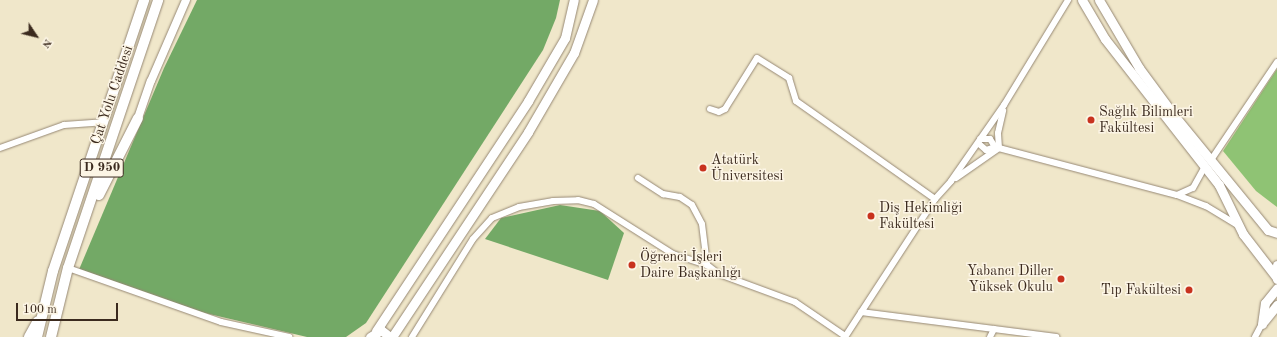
<!DOCTYPE html>
<html>
<head>
<meta charset="utf-8">
<style>
  body { margin:0 }
  #map { position:relative; width:1277px; height:337px; overflow:hidden; background:#f0e7ca; font-family:"Old Standard TT",serif }
  div>[style] { position:absolute }
  [style*='--x'] { left:calc(var(--x)*1px); top:calc(var(--y)*1px); width:calc(var(--w)*1px); rotate:calc(var(--a)*1deg) }
  .green>* { inset:0; background:#8fc374 }
  .forest>* { inset:0; background:#73a966 }
  .roads { filter:drop-shadow(0 0 1px #968874) drop-shadow(0 0 1px #968874) }
  .minor>* { height:6px; margin:-3px; padding:0 3px; transform-origin:3px; border-radius:3px; background:#fff }
  .tertiary>* { height:8px; margin:-4px; padding:0 4px; transform-origin:4px; border-radius:4px; background:#fff }
  .secondary>* { height:9px; margin:-4.5px; padding:0 4.5px; transform-origin:4.5px; border-radius:4.5px; background:#fff }
  .trunk>* { height:10px; margin:-5px; padding:0 5px; transform-origin:5px; border-radius:5px; background:#fff }
  .dots>* { width:11px; height:11px; translate:-50% -50%; box-sizing:border-box; border:2px solid #fcf5e5; border-radius:50% }
  span { translate:-50% -50%; white-space:nowrap; text-align:center; line-height:1.15; -webkit-text-stroke:3px #fcf5e5; paint-order:stroke }
  .shield-label span { padding:1px 3px; background:#fcf5e5; border:1px solid; border-radius:3px; -webkit-text-stroke-width:0 }
  .shield-label { font-size:13px; color:#3b2a1e; font-weight:700 }
  .street-label { font-size:14px; color:#3b2a1e }
  .poi-label { font-size:14px; color:#3b2a1e }
  .left { translate:0 -50%; text-align:left }
  .right { translate:-100% -50%; text-align:right }
  .north { position:absolute; left:16px; top:16px; width:40px; height:40px; -webkit-text-stroke:3px #fcf5e5; paint-order:stroke; rotate:125deg; font-size:11px; font-weight:700; line-height:16px; text-align:center; color:#3b2a1e }
  .north::after { content:''; display:block; margin:auto; width:14px; height:18px; background:#3b2a1e; clip-path:polygon(50% 0,100% 100%,50% 72%,0 100%) }
  .scale { position:absolute; left:16px; top:303px; width:102px; height:18px; box-sizing:border-box; border:2px solid #3b2a1e; border-top:0; padding-left:5px; font-size:12px; line-height:14px; white-space:nowrap; color:#3b2a1e; -webkit-text-stroke:3px #fcf5e5; paint-order:stroke }
</style>
</head>
<body>
<div id="map">
  <div class="green">
    <div style="clip-path:polygon(1277px 69px,1277px 207px,1256px 191px,1223px 151px)"></div>
  </div>
  <div class="forest">
    <div style="clip-path:polygon(197px 0,560px 0,556px 18px,543px 50px,366px 323px,346px 337px,307px 337px,192px 310px,78px 272px,164px 68px)"></div>
    <div style="clip-path:polygon(560px 205px,600px 211px,624px 233px,608px 280px,485px 239px,501px 218px)"></div>
  </div>
  <div class="roads">
    <div class="minor">
      <div style="--x:710;--y:109;--w:9;--a:18"></div>
      <div style="--x:719;--y:112;--w:7;--a:-27"></div>
      <div style="--x:725;--y:109;--w:60;--a:-57.9"></div>
      <div style="--x:757;--y:58;--w:38;--a:32"></div>
      <div style="--x:789;--y:78;--w:24;--a:73"></div>
      <div style="--x:796;--y:101;--w:170;--a:35.2"></div>
      <div style="--x:980;--y:139;--w:10;--a:0"></div>
      <div style="--x:990;--y:139;--w:9;--a:58"></div>
      <div style="--x:978;--y:143;--w:11;--a:41"></div>
      <div style="--x:986;--y:150;--w:9;--a:-18"></div>
      <div style="--x:995;--y:147;--w:188;--a:14.8"></div>
      <div style="--x:1177;--y:195;--w:31;--a:21"></div>
      <div style="--x:1206;--y:206;--w:37;--a:31"></div>
      <div style="--x:0;--y:148;--w:68;--a:-19.8"></div>
      <div style="--x:64;--y:125;--w:39;--a:-4"></div>
      <div style="--x:1211;--y:160;--w:118;--a:-56"></div>
      <div style="--x:638;--y:178;--w:30;--a:33"></div>
      <div style="--x:663;--y:194;--w:17;--a:10"></div>
      <div style="--x:680;--y:197;--w:14;--a:34"></div>
      <div style="--x:692;--y:205;--w:21;--a:62"></div>
      <div style="--x:702;--y:224;--w:41;--a:83"></div>
      <div style="--x:707;--y:265;--w:15;--a:37"></div>
      <div style="--x:719;--y:274;--w:81;--a:20.2"></div>
      <div style="--x:795;--y:302;--w:60;--a:34.2"></div>
      <div style="--x:956;--y:178;--w:52;--a:-34.9"></div>
      <div style="--x:999;--y:148;--w:15;--a:-94"></div>
      <div style="--x:998;--y:133;--w:23;--a:-77"></div>
      <div style="--x:1177;--y:195;--w:17;--a:-24"></div>
      <div style="--x:1193;--y:188;--w:23;--a:-61"></div>
      <div style="--x:68;--y:268;--w:162;--a:19.4"></div>
      <div style="--x:221;--y:322;--w:70;--a:12.4"></div>
      <div style="--x:861;--y:312;--w:197;--a:7.3"></div>
      <div style="--x:412;--y:337;--w:115;--a:-58.1"></div>
      <div style="--x:473;--y:239;--w:28;--a:-48"></div>
      <div style="--x:492;--y:218;--w:29;--a:-22"></div>
      <div style="--x:519;--y:207;--w:35;--a:-10"></div>
      <div style="--x:553;--y:201;--w:25;--a:-2"></div>
      <div style="--x:578;--y:200;--w:16;--a:14"></div>
      <div style="--x:594;--y:204;--w:93;--a:32.3"></div>
      <div style="--x:673;--y:254;--w:36;--a:18"></div>
      <div style="--x:845;--y:337;--w:165;--a:-56.9"></div>
      <div style="--x:935;--y:199;--w:24;--a:-48"></div>
      <div style="--x:951;--y:181;--w:93;--a:-55.1"></div>
      <div style="--x:1004;--y:105;--w:123;--a:-58.6"></div>
      <div style="--x:990;--y:337;--w:9;--a:-63"></div>
      <div style="--x:1255;--y:337;--w:15;--a:-62"></div>
    </div>
    <div class="tertiary">
      <div style="--x:138;--y:118;--w:39;--a:-71"></div>
      <div style="--x:151;--y:81;--w:88;--a:-66.6"></div>
    </div>
    <div class="secondary">
      <div style="--x:1082;--y:0;--w:45;--a:59.5"></div>
      <div style="--x:1105;--y:39;--w:185;--a:52"></div>
      <div style="--x:1219;--y:185;--w:55;--a:63.9"></div>
      <div style="--x:1243;--y:234;--w:56;--a:52.3"></div>
      <div style="--x:1099;--y:0;--w:79;--a:59.5"></div>
      <div style="--x:1139;--y:68;--w:57;--a:53.5"></div>
      <div style="--x:1173;--y:114;--w:150;--a:50.7"></div>
      <div style="--x:1268;--y:230;--w:9;--a:18"></div>
      <div style="--x:1277;--y:265;--w:14;--a:90"></div>
      <div style="--x:1264;--y:321;--w:21;--a:-51"></div>
      <div style="--x:1262;--y:324;--w:21;--a:-82"></div>
      <div style="--x:1265;--y:303;--w:19;--a:-51"></div>
      <div style="--x:376;--y:331;--w:276;--a:-56.5"></div>
      <div style="--x:528;--y:101;--w:73;--a:-59.6"></div>
      <div style="--x:565;--y:38;--w:39;--a:-77"></div>
      <div style="--x:370;--y:337;--w:13;--a:-32"></div>
      <div style="--x:381;--y:330;--w:11;--a:38"></div>
      <div style="--x:392;--y:337;--w:246;--a:-56.4"></div>
      <div style="--x:528;--y:132;--w:91;--a:-59.8"></div>
      <div style="--x:574;--y:53;--w:56;--a:-70.3"></div>
    </div>
    <div class="trunk">
      <div style="--x:99;--y:195;--w:86;--a:-63.1"></div>
      <div style="--x:29;--y:337;--w:18;--a:-61"></div>
      <div style="--x:37;--y:337;--w:68;--a:-76.4"></div>
      <div style="--x:53;--y:271;--w:286;--a:-71.4"></div>
      <div style="--x:51;--y:337;--w:71;--a:-76.2"></div>
      <div style="--x:68;--y:268;--w:283;--a:-71.4"></div>
    </div>
  </div>
  <div class="dots">
    <div style="left:1091px;top:120px;background:#c8321e"></div>
    <div style="left:703px;top:168px;background:#c8321e"></div>
    <div style="left:871px;top:216px;background:#c8321e"></div>
    <div style="left:632px;top:265px;background:#c8321e"></div>
    <div style="left:1061px;top:279px;background:#c8321e"></div>
    <div style="left:1189px;top:290px;background:#c8321e"></div>
  </div>
  <div class="shield-label">
    <span style="left:102px;top:168px">D 950</span>
  </div>
  <div class="street-label">
    <span style="left:112px;top:95px;rotate:-71deg">Çat Yolu Caddesi</span>
  </div>
  <div class="poi-label">
    <span class="left" style="left:1099px;top:120px">Sağlık Bilimleri<br>Fakültesi</span>
    <span class="left" style="left:711px;top:168px">Atatürk<br>Üniversitesi</span>
    <span class="left" style="left:879px;top:216px">Diş Hekimliği<br>Fakültesi</span>
    <span class="left" style="left:640px;top:265px">Öğrenci İşleri<br>Daire Başkanlığı</span>
    <span class="right" style="left:1053px;top:279px">Yabancı Diller<br>Yüksek Okulu</span>
    <span class="right" style="left:1181px;top:290px">Tıp Fakültesi</span>
  </div>
  <div class="north">N</div>
  <div class="scale">100 m</div>
</div>
</body>
</html>
